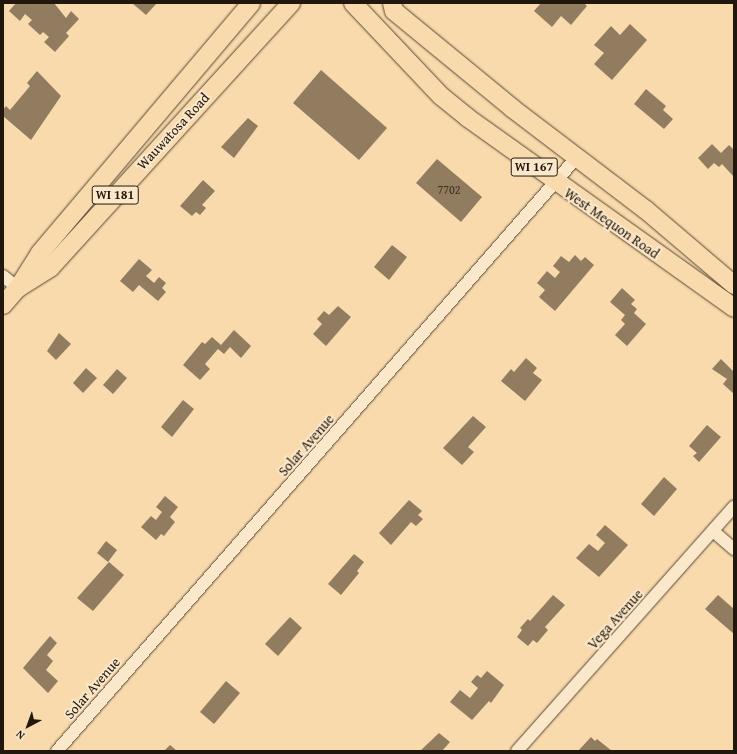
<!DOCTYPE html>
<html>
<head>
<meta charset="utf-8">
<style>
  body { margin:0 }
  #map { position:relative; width:737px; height:754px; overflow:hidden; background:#f9daad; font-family:"Gentium Book Plus",serif }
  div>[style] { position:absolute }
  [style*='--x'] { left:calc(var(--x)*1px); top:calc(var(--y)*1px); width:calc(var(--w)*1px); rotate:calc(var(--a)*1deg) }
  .building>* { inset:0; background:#917c60 }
  .roads { filter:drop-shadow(0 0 1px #574834) drop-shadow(0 0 1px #574834) }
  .minor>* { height:12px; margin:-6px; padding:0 6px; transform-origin:6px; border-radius:6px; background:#fbe7ca }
  .primary>* { height:18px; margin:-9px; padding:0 9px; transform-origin:9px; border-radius:9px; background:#f9daad }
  span { translate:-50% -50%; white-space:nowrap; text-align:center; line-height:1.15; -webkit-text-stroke:4px #fbe7ca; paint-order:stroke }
  .number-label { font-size:12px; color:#3d3021 }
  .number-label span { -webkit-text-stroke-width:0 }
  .shield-label span { padding:1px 3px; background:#fbe7ca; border:1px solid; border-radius:3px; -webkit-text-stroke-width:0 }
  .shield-label { font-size:13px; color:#21170c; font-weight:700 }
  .street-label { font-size:14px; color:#21170c }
  .frame { position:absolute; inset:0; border:4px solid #21170c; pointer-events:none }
  .north { position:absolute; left:8px; top:706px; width:40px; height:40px; -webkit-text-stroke:3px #fbe7ca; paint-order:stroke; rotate:221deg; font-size:11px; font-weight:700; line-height:16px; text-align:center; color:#21170c }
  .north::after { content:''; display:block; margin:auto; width:14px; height:18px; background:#21170c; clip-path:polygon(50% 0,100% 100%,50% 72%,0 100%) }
</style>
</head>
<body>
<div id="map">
  <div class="building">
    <div style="clip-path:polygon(16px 3px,54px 3px,66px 18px,71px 11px,79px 19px,66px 33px,69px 36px,55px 52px,44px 42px,49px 37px,43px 32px,40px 35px,28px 24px,32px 20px,25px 14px,20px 21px,9px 11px)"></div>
    <div style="clip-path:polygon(132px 3px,157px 3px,146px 15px)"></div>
    <div style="clip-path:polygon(541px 3px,584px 3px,587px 6px,571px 25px,561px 16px,552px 27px,534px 11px)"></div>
    <div style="clip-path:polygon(630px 24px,647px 40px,612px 80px,594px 64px,604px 53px,594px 45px,611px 26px,620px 35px)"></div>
    <div style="clip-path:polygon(321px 70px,387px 128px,359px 160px,293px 103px)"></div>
    <div style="clip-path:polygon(37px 71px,61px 96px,31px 140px,3px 116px,3px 110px,6px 106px,10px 110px,30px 86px,27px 83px)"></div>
    <div style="clip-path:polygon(646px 89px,666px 106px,663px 110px,673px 119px,664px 129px,634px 104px)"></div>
    <div style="clip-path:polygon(248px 118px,258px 126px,234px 158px,221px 147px)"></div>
    <div style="clip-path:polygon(712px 144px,721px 153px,729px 145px,734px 150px,734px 177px,722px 164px,719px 167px,714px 163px,708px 169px,698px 158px)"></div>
    <div style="clip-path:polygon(437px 159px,482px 197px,461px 222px,416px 183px)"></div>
    <div style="clip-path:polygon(203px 180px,215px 191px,202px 205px,206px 208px,200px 215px,196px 212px,192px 216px,180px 206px)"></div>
    <div style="clip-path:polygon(392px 245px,407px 257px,389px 280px,374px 267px)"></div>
    <div style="clip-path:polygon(575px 255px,581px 261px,585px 257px,594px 265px,555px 311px,539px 297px,545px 290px,537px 283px,547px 271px,555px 278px,560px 272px,553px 266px,561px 256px,569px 262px)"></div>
    <div style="clip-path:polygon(139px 259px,152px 270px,146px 276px,154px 283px,159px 277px,166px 283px,162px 288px,166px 292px,158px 301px,139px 285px,133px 292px,120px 281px)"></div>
    <div style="clip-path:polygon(622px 288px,635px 300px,631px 304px,637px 309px,634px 313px,646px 324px,627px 346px,615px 335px,625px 324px,621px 320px,625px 315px,610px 302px)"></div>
    <div style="clip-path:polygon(338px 306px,351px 317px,326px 346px,313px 334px,322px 324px,317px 319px,324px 311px,329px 315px)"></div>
    <div style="clip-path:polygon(234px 330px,251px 346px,241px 358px,230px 347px,224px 354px,218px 349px,205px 364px,210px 369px,200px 380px,183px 365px,202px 342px,205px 344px,212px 337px,221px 345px)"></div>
    <div style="clip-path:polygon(59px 333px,71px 344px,56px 360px,47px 351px)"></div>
    <div style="clip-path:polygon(526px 358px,537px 368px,533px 373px,542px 380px,525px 401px,501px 381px,511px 369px,514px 372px)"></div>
    <div style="clip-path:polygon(721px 359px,734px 372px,734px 394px,723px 384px,727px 379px,712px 369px)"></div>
    <div style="clip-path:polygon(86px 368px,97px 378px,83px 393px,73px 383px)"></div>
    <div style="clip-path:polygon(117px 369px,127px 378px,113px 394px,103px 385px)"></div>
    <div style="clip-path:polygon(183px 400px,194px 409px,172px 437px,161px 427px)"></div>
    <div style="clip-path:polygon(473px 416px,486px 427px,468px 447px,474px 452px,462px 465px,443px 448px)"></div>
    <div style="clip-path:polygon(707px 425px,721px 437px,699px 462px,693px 456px,697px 453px,689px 446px)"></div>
    <div style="clip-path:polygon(664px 477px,677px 489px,654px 516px,641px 504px)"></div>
    <div style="clip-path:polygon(165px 496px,178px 507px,170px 517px,175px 522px,164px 536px,161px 534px,156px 540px,141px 527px,151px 516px,156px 520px,162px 512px,156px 507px)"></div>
    <div style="clip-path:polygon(409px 500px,422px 511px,418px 515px,423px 519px,416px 526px,411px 522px,391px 545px,379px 533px)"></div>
    <div style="clip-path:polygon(605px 525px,628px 545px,599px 577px,576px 558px,589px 544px,598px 551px,605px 543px,596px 535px)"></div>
    <div style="clip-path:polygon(106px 541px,117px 550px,108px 562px,97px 553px)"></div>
    <div style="clip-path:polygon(354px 554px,364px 562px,357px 571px,359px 573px,341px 595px,328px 584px)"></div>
    <div style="clip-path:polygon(109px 562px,124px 575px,93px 611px,77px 598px)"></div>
    <div style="clip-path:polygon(553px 595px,565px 605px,545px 627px,548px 630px,537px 643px,533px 640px,528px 646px,517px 637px,522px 630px,520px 628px,528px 619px,530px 621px)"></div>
    <div style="clip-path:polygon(718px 595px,734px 609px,734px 634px,705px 609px)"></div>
    <div style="clip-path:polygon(290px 617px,302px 628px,278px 656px,265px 644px)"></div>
    <div style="clip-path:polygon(50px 636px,57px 643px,47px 655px,53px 661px,46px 670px,58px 681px,48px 693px,23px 668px)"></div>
    <div style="clip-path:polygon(487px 671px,504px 685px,491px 703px,489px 701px,472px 720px,450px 702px,460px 690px,470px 698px,478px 688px,471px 682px,477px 675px,481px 678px)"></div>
    <div style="clip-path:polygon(226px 681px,240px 693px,214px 724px,200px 712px)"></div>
    <div style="clip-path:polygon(439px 733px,450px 742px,442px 751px,420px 751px)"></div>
    <div style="clip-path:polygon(591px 737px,595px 741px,597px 739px,612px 751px,578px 751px)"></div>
    <div style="clip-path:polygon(170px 745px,177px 751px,164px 751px)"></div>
  </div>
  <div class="roads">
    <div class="minor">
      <div style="--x:3;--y:276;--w:19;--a:39"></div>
      <div style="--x:713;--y:531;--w:28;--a:41"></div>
      <div style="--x:57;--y:751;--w:789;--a:-48.8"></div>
      <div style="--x:517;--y:751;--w:327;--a:-48.4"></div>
    </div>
    <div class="primary">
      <div style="--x:353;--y:3;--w:128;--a:46.6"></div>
      <div style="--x:441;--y:96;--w:35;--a:39"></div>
      <div style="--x:468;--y:118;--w:327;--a:35.5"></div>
      <div style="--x:392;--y:3;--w:8;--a:76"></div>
      <div style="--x:394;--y:11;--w:153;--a:39.4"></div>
      <div style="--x:512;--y:108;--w:168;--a:37.3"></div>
      <div style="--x:646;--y:210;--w:116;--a:40.4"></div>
      <div style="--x:18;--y:288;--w:39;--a:-32"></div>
      <div style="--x:51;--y:267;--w:357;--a:-47.7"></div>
      <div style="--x:3;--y:305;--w:23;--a:-49"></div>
      <div style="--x:18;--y:288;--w:41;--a:-57.8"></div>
      <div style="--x:40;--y:253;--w:327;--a:-49.8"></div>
    </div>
  </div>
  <div class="number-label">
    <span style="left:449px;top:190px">7702</span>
  </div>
  <div class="shield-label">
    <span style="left:534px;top:167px">WI 167</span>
    <span style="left:115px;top:195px">WI 181</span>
  </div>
  <div class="street-label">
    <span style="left:173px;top:131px;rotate:-47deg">Wauwatosa Road</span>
    <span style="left:612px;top:223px;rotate:35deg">West Mequon Road</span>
    <span style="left:306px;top:445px;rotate:-49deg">Solar Avenue</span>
    <span style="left:615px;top:619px;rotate:-48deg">Vega Avenue</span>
    <span style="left:92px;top:688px;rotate:-49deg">Solar Avenue</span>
  </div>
  <div class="frame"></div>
  <div class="north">N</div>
</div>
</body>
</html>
